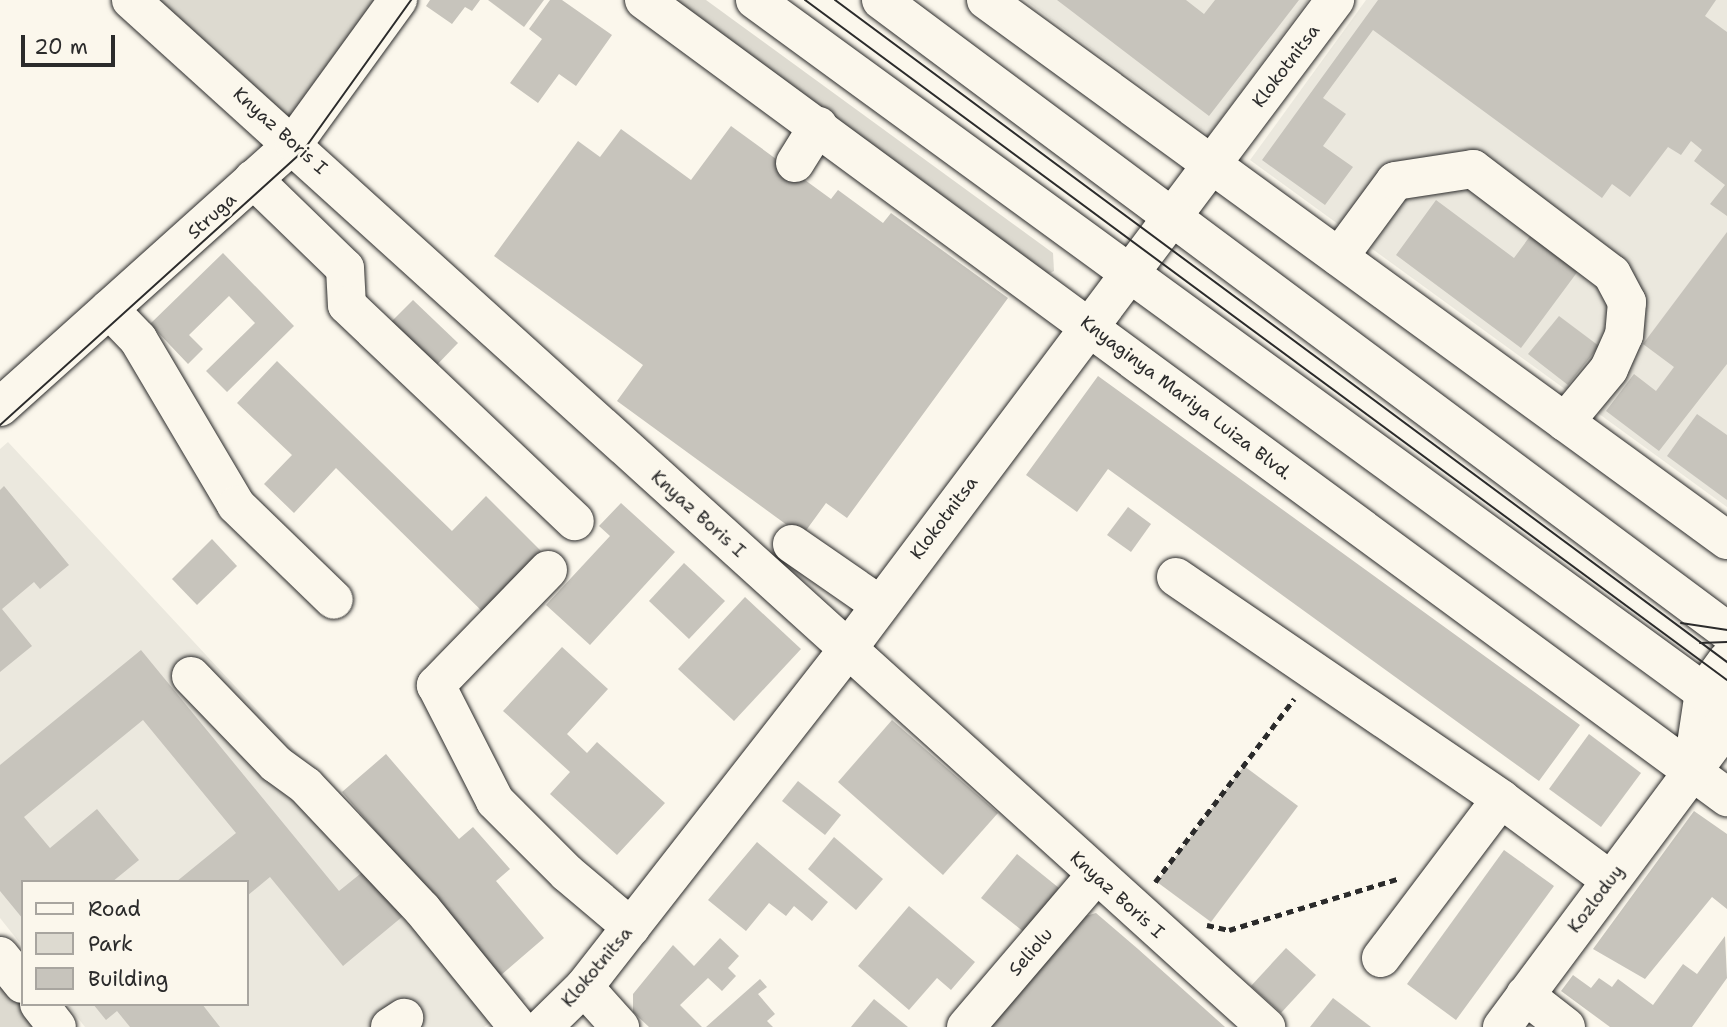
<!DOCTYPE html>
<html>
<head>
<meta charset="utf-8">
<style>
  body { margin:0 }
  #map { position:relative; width:1727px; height:1027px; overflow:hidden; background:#fbf7ec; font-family:"Shantell Sans",sans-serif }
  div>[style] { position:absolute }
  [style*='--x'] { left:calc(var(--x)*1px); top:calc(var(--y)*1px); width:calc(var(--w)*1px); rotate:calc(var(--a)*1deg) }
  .built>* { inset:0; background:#ebe8de }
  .green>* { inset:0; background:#dddad0 }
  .building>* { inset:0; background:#c7c4bc }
  .path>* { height:4.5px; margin-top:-2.25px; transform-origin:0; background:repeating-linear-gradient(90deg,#2b2b2b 0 7px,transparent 0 12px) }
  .roads { filter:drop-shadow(0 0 2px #2b2b2b) drop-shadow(0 0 2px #2b2b2b) }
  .minor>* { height:38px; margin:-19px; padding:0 19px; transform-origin:19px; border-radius:19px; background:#fbf7ec }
  .major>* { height:38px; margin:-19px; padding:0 19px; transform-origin:19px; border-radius:19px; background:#fbf7ec }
  .tram>* { height:2px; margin:-1px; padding:0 1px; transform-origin:1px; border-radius:1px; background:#2b2b2b }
  span { translate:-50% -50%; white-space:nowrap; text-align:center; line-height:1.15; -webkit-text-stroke:5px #fbf7ec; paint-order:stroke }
  .street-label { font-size:18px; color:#2b2b2b }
  .legend { position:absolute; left:21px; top:880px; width:228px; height:126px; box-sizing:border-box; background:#fbf7ec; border:2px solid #a8a59f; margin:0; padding:9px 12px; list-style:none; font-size:21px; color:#2b2b2b }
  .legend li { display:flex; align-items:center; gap:14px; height:35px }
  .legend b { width:35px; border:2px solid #a8a59f }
  .scale { position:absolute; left:21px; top:35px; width:94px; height:32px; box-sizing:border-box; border:4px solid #2b2b2b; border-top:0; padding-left:9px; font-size:21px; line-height:24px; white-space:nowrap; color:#2b2b2b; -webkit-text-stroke:5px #fbf7ec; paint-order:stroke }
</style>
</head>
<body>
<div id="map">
  <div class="built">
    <div style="clip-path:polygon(1025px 0,1308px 0,1209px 135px)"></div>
    <div style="clip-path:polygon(1366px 0,1727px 0,1727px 507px,1250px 160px)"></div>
    <div style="clip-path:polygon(8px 442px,526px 999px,484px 1027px,85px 1027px,67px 1004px,247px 1004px,247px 882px,23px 882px,23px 947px,0 918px,0 449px)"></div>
  </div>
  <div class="green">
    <div style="clip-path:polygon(157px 0,382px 0,293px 122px)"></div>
    <div style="clip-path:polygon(661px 0,706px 0,1053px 253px,1054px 271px,1048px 274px)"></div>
    <div style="clip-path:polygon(0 966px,49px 1027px,0 1027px)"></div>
  </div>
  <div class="building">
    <div style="clip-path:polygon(430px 0,480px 0,472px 11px,465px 7px,452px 24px,426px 6px)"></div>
    <div style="clip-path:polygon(488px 0,544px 0,524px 27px)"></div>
    <div style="clip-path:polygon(550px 0,562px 0,612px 35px,576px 86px,559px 74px,538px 103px,510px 83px,542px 39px,529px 29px)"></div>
    <div style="clip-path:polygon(1057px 0,1186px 0,1204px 14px,1215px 0,1299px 0,1209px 116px)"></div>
    <div style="clip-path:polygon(1378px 0,1716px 0,1705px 16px,1727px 32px,1727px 216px,1710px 204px,1725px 185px,1694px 161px,1702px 150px,1691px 141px,1681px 155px,1668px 147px,1630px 197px,1612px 184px,1602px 198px,1373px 30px,1323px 98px,1346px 114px,1323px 146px,1353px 167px,1325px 205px,1262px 160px)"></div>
    <div style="clip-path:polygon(731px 126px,831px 199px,838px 190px,883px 223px,891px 213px,1008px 298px,847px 518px,826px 503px,802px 536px,617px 401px,643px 365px,494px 256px,578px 141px,600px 157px,621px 129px,691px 180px)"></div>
    <div style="clip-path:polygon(1436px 200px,1514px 258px,1536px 228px,1584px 263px,1521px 348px,1396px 255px)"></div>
    <div style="clip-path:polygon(1727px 232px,1727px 364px,1659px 451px,1606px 411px,1634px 374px,1656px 391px,1674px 367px,1643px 344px)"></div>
    <div style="clip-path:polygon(223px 253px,294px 326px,227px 392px,206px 371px,255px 323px,229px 296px,189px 335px,203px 349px,188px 364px,150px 324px)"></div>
    <div style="clip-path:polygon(413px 300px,458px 343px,431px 371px,386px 327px)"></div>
    <div style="clip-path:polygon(1559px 316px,1599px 346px,1568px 385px,1528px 354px)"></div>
    <div style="clip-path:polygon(277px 361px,452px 531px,486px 496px,549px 559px,490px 619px,336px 468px,294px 513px,264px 484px,292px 455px,237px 403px)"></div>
    <div style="clip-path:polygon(1098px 376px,1580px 725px,1539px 781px,1108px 469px,1077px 512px,1026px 475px)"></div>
    <div style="clip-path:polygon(1697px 414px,1727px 435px,1727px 500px,1667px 456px)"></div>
    <div style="clip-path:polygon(4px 486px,69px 565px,40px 589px,34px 582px,2px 609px,32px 646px,0 672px,0 490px)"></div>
    <div style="clip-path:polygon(621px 503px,675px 552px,590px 645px,546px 605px,610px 536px,599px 526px)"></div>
    <div style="clip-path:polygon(1128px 507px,1151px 524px,1131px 552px,1107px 535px)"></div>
    <div style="clip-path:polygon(212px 539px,237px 566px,197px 605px,172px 579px)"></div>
    <div style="clip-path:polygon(684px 563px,725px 601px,689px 639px,649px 601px)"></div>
    <div style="clip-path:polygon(745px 597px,801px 649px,734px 721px,678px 669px)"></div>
    <div style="clip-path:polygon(562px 647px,608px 689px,567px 734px,587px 753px,597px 742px,665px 803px,617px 855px,550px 794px,570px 772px,503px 711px)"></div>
    <div style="clip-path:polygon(141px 650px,339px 891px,370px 866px,408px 912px,343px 966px,270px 877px,247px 896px,247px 882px,176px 882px,236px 833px,143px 720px,24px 817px,50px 848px,97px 809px,139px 860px,112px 882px,23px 882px,23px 919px,0 891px,0 765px)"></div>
    <div style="clip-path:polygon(892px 720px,998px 813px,943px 875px,838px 782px)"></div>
    <div style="clip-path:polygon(1589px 734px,1641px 773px,1601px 827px,1549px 789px)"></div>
    <div style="clip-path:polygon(386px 754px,459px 839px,473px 827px,510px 869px,496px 881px,544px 938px,500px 976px,342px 792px)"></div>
    <div style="clip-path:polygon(1244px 766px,1298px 806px,1211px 922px,1157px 882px)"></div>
    <div style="clip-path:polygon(798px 781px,841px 815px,825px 835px,782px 801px)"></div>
    <div style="clip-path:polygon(1694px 811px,1727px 834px,1727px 909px,1712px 897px,1645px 979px,1593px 949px)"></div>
    <div style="clip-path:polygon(834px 837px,883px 879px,856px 910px,808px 869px)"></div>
    <div style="clip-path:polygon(757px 842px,828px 902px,812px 921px,794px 906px,786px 916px,769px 903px,746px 931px,708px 900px)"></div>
    <div style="clip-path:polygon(1504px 850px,1554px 886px,1456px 1020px,1407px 984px)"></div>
    <div style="clip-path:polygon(1017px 854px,1059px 888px,1024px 932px,981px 898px)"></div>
    <div style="clip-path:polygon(909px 906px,975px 962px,951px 990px,937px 978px,909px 1010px,858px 966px)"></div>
    <div style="clip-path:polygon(1096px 913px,1138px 949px,1225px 1027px,981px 1027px,1075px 919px)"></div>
    <div style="clip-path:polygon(1725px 936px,1727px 978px,1692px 1027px,1610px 1027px,1561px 991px,1573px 975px,1591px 988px,1599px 978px,1612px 987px,1618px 979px,1653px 1005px,1683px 964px,1697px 974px)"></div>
    <div style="clip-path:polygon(720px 938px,739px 956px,728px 968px,736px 976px,722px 991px,708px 978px,680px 1005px,702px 1027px,649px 1027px,633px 1012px,633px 994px,673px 945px,694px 966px)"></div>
    <div style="clip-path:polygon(1286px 948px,1316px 975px,1281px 1013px,1251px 986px)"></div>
    <div style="clip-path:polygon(760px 979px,767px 987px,758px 994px,775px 1014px,767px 1021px,773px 1027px,706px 1027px)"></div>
    <div style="clip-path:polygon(1333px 998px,1371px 1027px,1310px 1027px)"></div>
    <div style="clip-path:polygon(874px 999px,908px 1027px,851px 1027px)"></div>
    <div style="clip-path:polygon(93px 1004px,202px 1004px,220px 1027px,130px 1027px,117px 1011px,106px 1020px)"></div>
  </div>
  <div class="path">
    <div style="--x:1155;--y:882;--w:230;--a:-52.8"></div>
    <div style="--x:1207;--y:925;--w:23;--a:13"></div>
    <div style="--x:1229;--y:930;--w:176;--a:-16.9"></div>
  </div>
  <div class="roads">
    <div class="minor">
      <div style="--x:131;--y:0;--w:1531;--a:42.14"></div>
      <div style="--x:644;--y:0;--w:1345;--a:36.35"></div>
      <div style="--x:986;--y:0;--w:917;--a:36.08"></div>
      <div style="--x:795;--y:163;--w:44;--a:-58.1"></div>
      <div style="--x:253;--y:179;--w:128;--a:44.1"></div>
      <div style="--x:345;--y:268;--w:37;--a:87"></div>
      <div style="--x:347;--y:305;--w:314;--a:43.5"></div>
      <div style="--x:1339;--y:257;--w:94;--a:-53.6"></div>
      <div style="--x:1395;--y:181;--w:79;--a:-8.7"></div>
      <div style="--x:1473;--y:169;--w:174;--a:37.1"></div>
      <div style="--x:1612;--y:274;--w:32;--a:62"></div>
      <div style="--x:1627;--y:302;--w:33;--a:95"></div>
      <div style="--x:1624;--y:335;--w:37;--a:114"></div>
      <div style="--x:1609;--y:369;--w:69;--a:129.7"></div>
      <div style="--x:109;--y:309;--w:42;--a:46"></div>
      <div style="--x:138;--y:339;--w:193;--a:59.4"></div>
      <div style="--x:236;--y:505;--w:136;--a:44.1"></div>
      <div style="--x:0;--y:407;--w:395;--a:-41.9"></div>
      <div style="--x:294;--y:143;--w:177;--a:-54"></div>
      <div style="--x:792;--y:544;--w:107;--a:34.7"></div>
      <div style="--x:548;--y:570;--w:161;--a:134.2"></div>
      <div style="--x:436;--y:685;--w:130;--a:63"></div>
      <div style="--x:495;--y:801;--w:102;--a:45"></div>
      <div style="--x:567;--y:873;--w:84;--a:40.2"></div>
      <div style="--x:1176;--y:577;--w:394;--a:34.3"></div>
      <div style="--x:1501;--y:799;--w:136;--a:36.6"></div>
      <div style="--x:191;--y:676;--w:122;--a:46"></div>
      <div style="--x:276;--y:764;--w:37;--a:36"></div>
      <div style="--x:306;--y:786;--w:169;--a:46.7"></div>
      <div style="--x:422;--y:909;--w:152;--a:50.9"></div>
      <div style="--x:1692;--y:771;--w:80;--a:-81.4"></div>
      <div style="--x:0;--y:956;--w:36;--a:51"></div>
      <div style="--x:1381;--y:958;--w:199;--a:-53"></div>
      <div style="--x:584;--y:987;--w:54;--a:48"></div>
      <div style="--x:1525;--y:995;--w:52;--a:38"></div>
      <div style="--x:39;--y:1004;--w:29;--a:52"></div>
      <div style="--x:390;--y:1027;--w:17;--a:-33"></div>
      <div style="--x:543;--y:1027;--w:57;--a:-44.3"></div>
      <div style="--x:584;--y:987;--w:427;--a:-52"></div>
      <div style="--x:847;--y:650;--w:813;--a:-53.1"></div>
      <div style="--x:966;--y:1027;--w:199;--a:-49.5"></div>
      <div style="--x:1502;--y:1027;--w:377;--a:-53.3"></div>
    </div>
    <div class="major">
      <div style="--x:755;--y:0;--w:1203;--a:36.11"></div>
      <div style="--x:881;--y:0;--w:1055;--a:36.72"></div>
      <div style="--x:1704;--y:692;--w:39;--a:-54"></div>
    </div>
  </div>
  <div class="tram">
    <div style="--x:805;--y:0;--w:1146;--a:36.41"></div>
    <div style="--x:835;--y:0;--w:1111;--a:36.58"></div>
    <div style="--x:0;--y:425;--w:409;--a:-42.1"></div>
    <div style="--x:303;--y:151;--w:186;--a:-54.4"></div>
    <div style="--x:1681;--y:623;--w:47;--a:8.7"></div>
    <div style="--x:1700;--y:643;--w:27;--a:-2"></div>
  </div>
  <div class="street-label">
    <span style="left:1286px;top:66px;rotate:-53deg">Klokotnitsa</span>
    <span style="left:280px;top:131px;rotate:42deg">Knyaz Boris I</span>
    <span style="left:212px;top:216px;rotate:-42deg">Struga</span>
    <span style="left:1186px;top:398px;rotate:37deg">Knyaginya Mariya Luiza Blvd.</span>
    <span style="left:698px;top:514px;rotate:42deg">Knyaz Boris I</span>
    <span style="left:944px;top:518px;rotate:-53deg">Klokotnitsa</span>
    <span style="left:1117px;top:895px;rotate:42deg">Knyaz Boris I</span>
    <span style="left:1596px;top:899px;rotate:-53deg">Kozloduy</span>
    <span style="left:1031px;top:952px;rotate:-49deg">Seliolu</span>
    <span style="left:597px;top:967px;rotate:-50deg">Klokotnitsa</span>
  </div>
  <ul class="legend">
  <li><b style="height:9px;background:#fbf7ec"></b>Road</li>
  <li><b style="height:19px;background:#dddad0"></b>Park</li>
  <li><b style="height:19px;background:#c7c4bc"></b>Building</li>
  </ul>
  <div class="scale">20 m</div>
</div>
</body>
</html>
